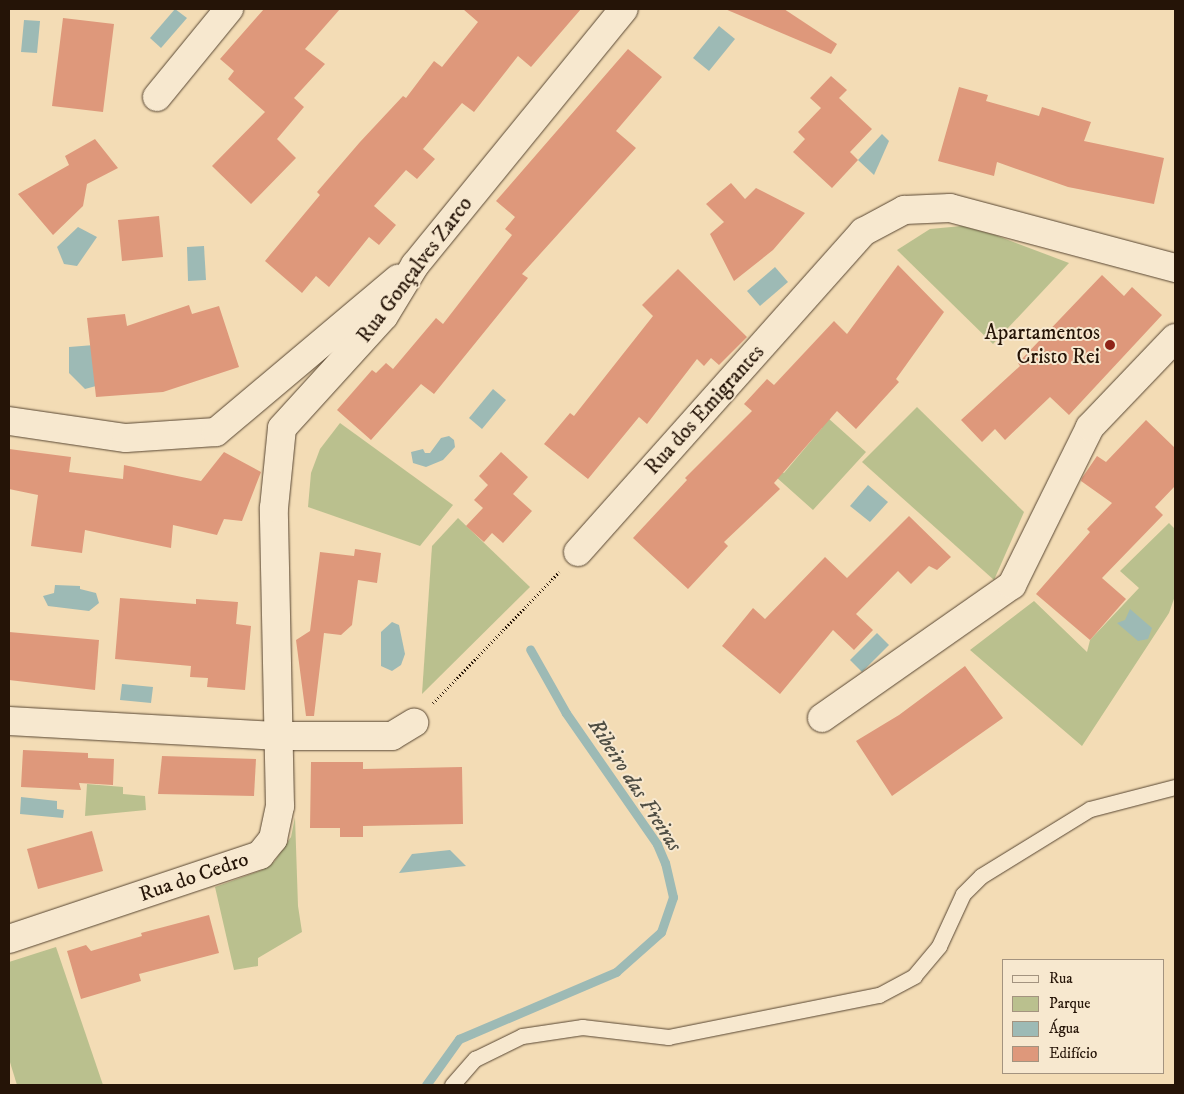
<!DOCTYPE html>
<html>
<head>
<meta charset="utf-8">
<style>
  body { margin:0 }
  #map { position:relative; width:1184px; height:1094px; overflow:hidden; background:#f3dcb5; font-family:"IM FELL DW Pica",serif }
  div>[style] { position:absolute }
  [style*='--x'] { left:calc(var(--x)*1px); top:calc(var(--y)*1px); width:calc(var(--w)*1px); rotate:calc(var(--a)*1deg) }
  .green>* { inset:0; background:#bac08e }
  .water>* { inset:0; background:#9dbab5 }
  .stream>* { height:9px; margin:-4.5px; padding:0 4.5px; transform-origin:4.5px; border-radius:4.5px; background:#9dbab5 }
  .building>* { inset:0; background:#de987b }
  .path>* { height:3px; margin-top:-1.5px; transform-origin:0; background:repeating-linear-gradient(90deg,#251407 0 1px,transparent 0 3.5px) }
  .roads { filter:drop-shadow(0 0 1px #584632) drop-shadow(0 0 1px #584632) }
  .lane>* { height:15px; margin:-7.5px; padding:0 7.5px; transform-origin:7.5px; border-radius:7.5px; background:#f7e8cf }
  .street>* { height:28px; margin:-14px; padding:0 14px; transform-origin:14px; border-radius:14px; background:#f7e8cf }
  .dots>* { width:14px; height:14px; translate:-50% -50%; box-sizing:border-box; border:2px solid #f7e8cf; border-radius:50% }
  span { translate:-50% -50%; white-space:nowrap; text-align:center; line-height:1.15; -webkit-text-stroke:4px #f7e8cf; paint-order:stroke }
  .street-label { font-size:21px; color:#251407 }
  .poi-label { font-size:21px; color:#251407 }
  .right { translate:-100% -50%; text-align:right }
  .water-label { font-size:22px; color:#4f4e44; font-style:italic }
  .frame { position:absolute; inset:0; border:10px solid #251407; pointer-events:none }
  .legend { position:absolute; left:1002px; top:959px; width:162px; height:115px; box-sizing:border-box; background:#f7e8cf; border:1px solid #a3937f; margin:0; padding:6px 9px; list-style:none; font-size:15px; color:#251407 }
  .legend li { display:flex; align-items:center; gap:10px; height:25px }
  .legend b { width:25px; border:1px solid #a3937f }
</style>
</head>
<body>
<div id="map">
  <div class="green">
    <div style="clip-path:polygon(962px 226px,995px 235px,1069px 263px,993px 344px,897px 250px,930px 229px)"></div>
    <div style="clip-path:polygon(809px 401px,866px 452px,813px 510px,757px 460px,784px 473px,822px 428px,802px 409px)"></div>
    <div style="clip-path:polygon(917px 407px,1024px 512px,994px 580px,862px 462px)"></div>
    <div style="clip-path:polygon(340px 423px,453px 505px,420px 546px,308px 507px,311px 473px,320px 449px)"></div>
    <div style="clip-path:polygon(458px 518px,530px 587px,422px 694px,432px 546px)"></div>
    <div style="clip-path:polygon(1169px 523px,1175px 529px,1175px 596px,1169px 613px,1082px 746px,970px 650px,1034px 601px,1087px 652px,1090px 640px,1139px 588px,1120px 571px)"></div>
    <div style="clip-path:polygon(87px 784px,123px 787px,123px 794px,145px 796px,146px 810px,85px 816px)"></div>
    <div style="clip-path:polygon(295px 817px,298px 906px,302px 932px,258px 958px,258px 966px,234px 970px,215px 887px,262px 870px,274px 862px,291px 837px)"></div>
    <div style="clip-path:polygon(56px 947px,103px 1085px,17px 1085px,9px 1059px,9px 962px)"></div>
  </div>
  <div class="water">
    <div style="clip-path:polygon(175px 9px,187px 18px,161px 48px,150px 38px)"></div>
    <div style="clip-path:polygon(24px 20px,40px 21px,37px 53px,21px 52px)"></div>
    <div style="clip-path:polygon(719px 26px,735px 39px,709px 71px,693px 58px)"></div>
    <div style="clip-path:polygon(882px 134px,889px 141px,874px 175px,858px 160px)"></div>
    <div style="clip-path:polygon(78px 227px,97px 237px,77px 266px,64px 264px,57px 247px)"></div>
    <div style="clip-path:polygon(204px 246px,206px 280px,188px 281px,187px 247px)"></div>
    <div style="clip-path:polygon(775px 267px,788px 282px,760px 306px,747px 291px)"></div>
    <div style="clip-path:polygon(107px 344px,96px 386px,85px 389px,69px 373px,69px 347px)"></div>
    <div style="clip-path:polygon(493px 389px,506px 400px,482px 429px,469px 418px)"></div>
    <div style="clip-path:polygon(449px 436px,454px 440px,455px 447px,443px 460px,426px 467px,413px 463px,411px 452px,423px 449px,425px 453px,430px 453px,441px 438px)"></div>
    <div style="clip-path:polygon(868px 485px,888px 502px,870px 522px,850px 506px)"></div>
    <div style="clip-path:polygon(55px 585px,80px 586px,80px 589px,96px 593px,99px 603px,89px 611px,48px 606px,43px 596px,54px 593px)"></div>
    <div style="clip-path:polygon(1130px 609px,1152px 628px,1148px 639px,1138px 641px,1117px 623px,1125px 620px)"></div>
    <div style="clip-path:polygon(392px 622px,399px 625px,405px 654px,401px 665px,392px 671px,381px 666px,381px 632px)"></div>
    <div style="clip-path:polygon(877px 633px,889px 645px,862px 672px,850px 660px)"></div>
    <div style="clip-path:polygon(122px 684px,153px 687px,151px 703px,120px 700px)"></div>
    <div style="clip-path:polygon(21px 797px,57px 801px,57px 809px,64px 810px,63px 818px,20px 814px)"></div>
    <div style="clip-path:polygon(450px 850px,466px 866px,399px 873px,412px 854px)"></div>
  </div>
  <div class="stream">
    <div style="--x:426;--y:1085;--w:57;--a:-54.3"></div>
    <div style="--x:459;--y:1039;--w:171;--a:-23.1"></div>
    <div style="--x:616;--y:972;--w:60;--a:-41.6"></div>
    <div style="--x:661;--y:932;--w:37;--a:-71"></div>
    <div style="--x:673;--y:897;--w:35;--a:-103"></div>
    <div style="--x:665;--y:863;--w:21;--a:-113"></div>
    <div style="--x:657;--y:844;--w:160;--a:-124.8"></div>
    <div style="--x:566;--y:713;--w:73;--a:-119.4"></div>
  </div>
  <div class="building">
    <div style="clip-path:polygon(264px 9px,340px 9px,305px 49px,325px 64px,294px 98px,304px 107px,277px 139px,296px 158px,251px 204px,212px 166px,265px 112px,228px 79px,234px 71px,220px 59px)"></div>
    <div style="clip-path:polygon(463px 9px,581px 9px,531px 67px,518px 56px,474px 112px,462px 103px,423px 149px,435px 159px,417px 179px,406px 170px,374px 206px,396px 225px,379px 245px,369px 237px,329px 287px,316px 276px,302px 293px,265px 261px,320px 195px,317px 192px,360px 142px,403px 96px,406px 98px,434px 61px,442px 67px,478px 22px)"></div>
    <div style="clip-path:polygon(725px 9px,784px 9px,837px 44px,831px 54px)"></div>
    <div style="clip-path:polygon(63px 18px,114px 24px,103px 112px,52px 106px)"></div>
    <div style="clip-path:polygon(628px 49px,662px 77px,616px 131px,636px 148px,522px 274px,528px 278px,434px 394px,421px 384px,371px 440px,337px 410px,372px 370px,376px 373px,386px 363px,393px 369px,436px 318px,443px 324px,512px 235px,505px 229px,515px 217px,496px 201px)"></div>
    <div style="clip-path:polygon(831px 76px,847px 90px,839px 98px,872px 129px,850px 152px,858px 160px,832px 188px,793px 152px,805px 139px,798px 132px,821px 108px,810px 98px)"></div>
    <div style="clip-path:polygon(959px 87px,988px 95px,986px 101px,1039px 116px,1042px 107px,1091px 122px,1084px 141px,1164px 158px,1154px 204px,1068px 187px,997px 162px,994px 176px,938px 161px)"></div>
    <div style="clip-path:polygon(95px 139px,118px 168px,87px 184px,83px 206px,53px 235px,18px 194px,69px 165px,65px 156px)"></div>
    <div style="clip-path:polygon(731px 183px,745px 199px,756px 188px,805px 213px,773px 250px,734px 281px,710px 234px,724px 222px,706px 204px)"></div>
    <div style="clip-path:polygon(159px 216px,163px 257px,122px 261px,118px 220px)"></div>
    <div style="clip-path:polygon(898px 265px,944px 312px,896px 379px,899px 382px,856px 429px,837px 411px,774px 483px,780px 489px,724px 542px,728px 546px,688px 589px,633px 538px,687px 480px,685px 478px,752px 411px,744px 404px,767px 379px,774px 385px,834px 321px,847px 334px)"></div>
    <div style="clip-path:polygon(678px 269px,747px 337px,719px 365px,711px 358px,704px 366px,697px 359px,647px 424px,639px 417px,588px 479px,544px 444px,570px 413px,574px 416px,653px 316px,642px 305px)"></div>
    <div style="clip-path:polygon(1102px 275px,1124px 296px,1132px 287px,1162px 315px,1069px 415px,1050px 397px,1005px 440px,995px 429px,982px 442px,961px 420px,1020px 366px,1018px 363px)"></div>
    <div style="clip-path:polygon(189px 305px,192px 314px,219px 306px,239px 367px,163px 392px,96px 397px,87px 318px,125px 314px,127px 326px)"></div>
    <div style="clip-path:polygon(1146px 420px,1175px 448px,1175px 486px,1155px 507px,1163px 515px,1102px 578px,1126px 599px,1090px 640px,1036px 594px,1090px 532px,1087px 529px,1112px 503px,1081px 481px,1082px 478px,1097px 456px,1106px 462px)"></div>
    <div style="clip-path:polygon(9px 449px,71px 457px,69px 472px,123px 479px,124px 465px,201px 481px,224px 452px,261px 472px,242px 521px,224px 519px,217px 535px,173px 525px,171px 548px,85px 530px,82px 553px,31px 546px,38px 495px,9px 489px)"></div>
    <div style="clip-path:polygon(501px 452px,528px 477px,513px 494px,532px 511px,503px 543px,492px 533px,484px 542px,466px 526px,483px 508px,474px 500px,488px 485px,479px 476px)"></div>
    <div style="clip-path:polygon(909px 516px,951px 557px,937px 570px,929px 566px,911px 584px,898px 571px,856px 614px,873px 630px,854px 650px,833px 630px,780px 694px,722px 646px,753px 608px,765px 619px,825px 557px,847px 578px)"></div>
    <div style="clip-path:polygon(355px 549px,381px 553px,377px 583px,358px 580px,352px 625px,341px 635px,324px 633px,314px 716px,306px 716px,296px 640px,310px 631px,320px 552px,354px 556px)"></div>
    <div style="clip-path:polygon(120px 598px,196px 604px,196px 599px,238px 602px,236px 624px,251px 626px,245px 690px,207px 687px,208px 678px,190px 677px,191px 666px,115px 659px)"></div>
    <div style="clip-path:polygon(9px 632px,99px 640px,95px 690px,9px 680px)"></div>
    <div style="clip-path:polygon(965px 666px,1003px 718px,892px 796px,856px 741px,899px 715px)"></div>
    <div style="clip-path:polygon(23px 750px,88px 753px,88px 758px,114px 759px,113px 785px,79px 783px,81px 790px,21px 787px)"></div>
    <div style="clip-path:polygon(162px 756px,256px 759px,254px 796px,158px 794px)"></div>
    <div style="clip-path:polygon(311px 762px,363px 762px,363px 769px,462px 767px,463px 824px,363px 826px,363px 837px,340px 837px,340px 828px,310px 828px)"></div>
    <div style="clip-path:polygon(92px 831px,103px 871px,38px 889px,27px 849px)"></div>
    <div style="clip-path:polygon(209px 915px,219px 953px,139px 974px,141px 981px,81px 999px,67px 951px,86px 945px,91px 951px,142px 936px,141px 933px)"></div>
  </div>
  <div class="path">
    <div style="--x:433;--y:703;--w:182;--a:-46.1"></div>
  </div>
  <div class="roads">
    <div class="lane">
      <div style="--x:452;--y:1085;--w:35;--a:-49"></div>
      <div style="--x:475;--y:1059;--w:52;--a:-26.1"></div>
      <div style="--x:522;--y:1036;--w:61;--a:-8.5"></div>
      <div style="--x:582;--y:1027;--w:87;--a:6.6"></div>
      <div style="--x:668;--y:1037;--w:215;--a:-11.3"></div>
      <div style="--x:879;--y:995;--w:40;--a:-28"></div>
      <div style="--x:914;--y:976;--w:39;--a:-50"></div>
      <div style="--x:939;--y:946;--w:57;--a:-65.2"></div>
      <div style="--x:963;--y:894;--w:25;--a:-45"></div>
      <div style="--x:981;--y:876;--w:128;--a:-31.6"></div>
      <div style="--x:1090;--y:809;--w:88;--a:-14.5"></div>
    </div>
    <div class="street">
      <div style="--x:157;--y:97;--w:114;--a:-50.7"></div>
      <div style="--x:9;--y:421;--w:118;--a:8.3"></div>
      <div style="--x:126;--y:438;--w:90;--a:-3.8"></div>
      <div style="--x:216;--y:432;--w:238;--a:-40.1"></div>
      <div style="--x:578;--y:552;--w:429;--a:-48.3"></div>
      <div style="--x:863;--y:232;--w:47;--a:-28.2"></div>
      <div style="--x:904;--y:210;--w:46;--a:-2.5"></div>
      <div style="--x:950;--y:208;--w:233;--a:14.9"></div>
      <div style="--x:822;--y:718;--w:232;--a:-35"></div>
      <div style="--x:1012;--y:585;--w:176;--a:-63.7"></div>
      <div style="--x:1090;--y:427;--w:123;--a:-46.3"></div>
      <div style="--x:9;--y:721;--w:271;--a:3.2"></div>
      <div style="--x:280;--y:736;--w:112;--a:0"></div>
      <div style="--x:392;--y:736;--w:26;--a:-31"></div>
      <div style="--x:9;--y:939;--w:265;--a:-18.5"></div>
      <div style="--x:260;--y:855;--w:21;--a:-51"></div>
      <div style="--x:273;--y:839;--w:34;--a:-78"></div>
      <div style="--x:280;--y:806;--w:298;--a:-91.2"></div>
      <div style="--x:274;--y:508;--w:80;--a:-84.3"></div>
      <div style="--x:282;--y:428;--w:151;--a:-47.7"></div>
      <div style="--x:384;--y:316;--w:60;--a:-58.7"></div>
      <div style="--x:415;--y:265;--w:330;--a:-50.8"></div>
    </div>
  </div>
  <div class="dots">
    <div style="left:1110px;top:345px;background:#8f2418"></div>
  </div>
  <div class="street-label">
    <span style="left:415px;top:270px;rotate:-53deg">Rua Gonçalves Zarco</span>
    <span style="left:705px;top:410px;rotate:-48deg">Rua dos Emigrantes</span>
    <span style="left:194px;top:877px;rotate:-19deg">Rua do Cedro</span>
  </div>
  <div class="poi-label">
    <span class="right" style="left:1100px;top:345px">Apartamentos<br>Cristo Rei</span>
  </div>
  <div class="water-label">
    <span style="left:635px;top:785px;rotate:57deg">Ribeiro das Freiras</span>
  </div>
  <div class="frame"></div>
  <ul class="legend">
  <li><b style="height:6px;background:#f7e8cf"></b>Rua</li>
  <li><b style="height:14px;background:#bac08e"></b>Parque</li>
  <li><b style="height:14px;background:#9dbab5"></b>Água</li>
  <li><b style="height:14px;background:#de987b"></b>Edifício</li>
  </ul>
</div>
</body>
</html>
